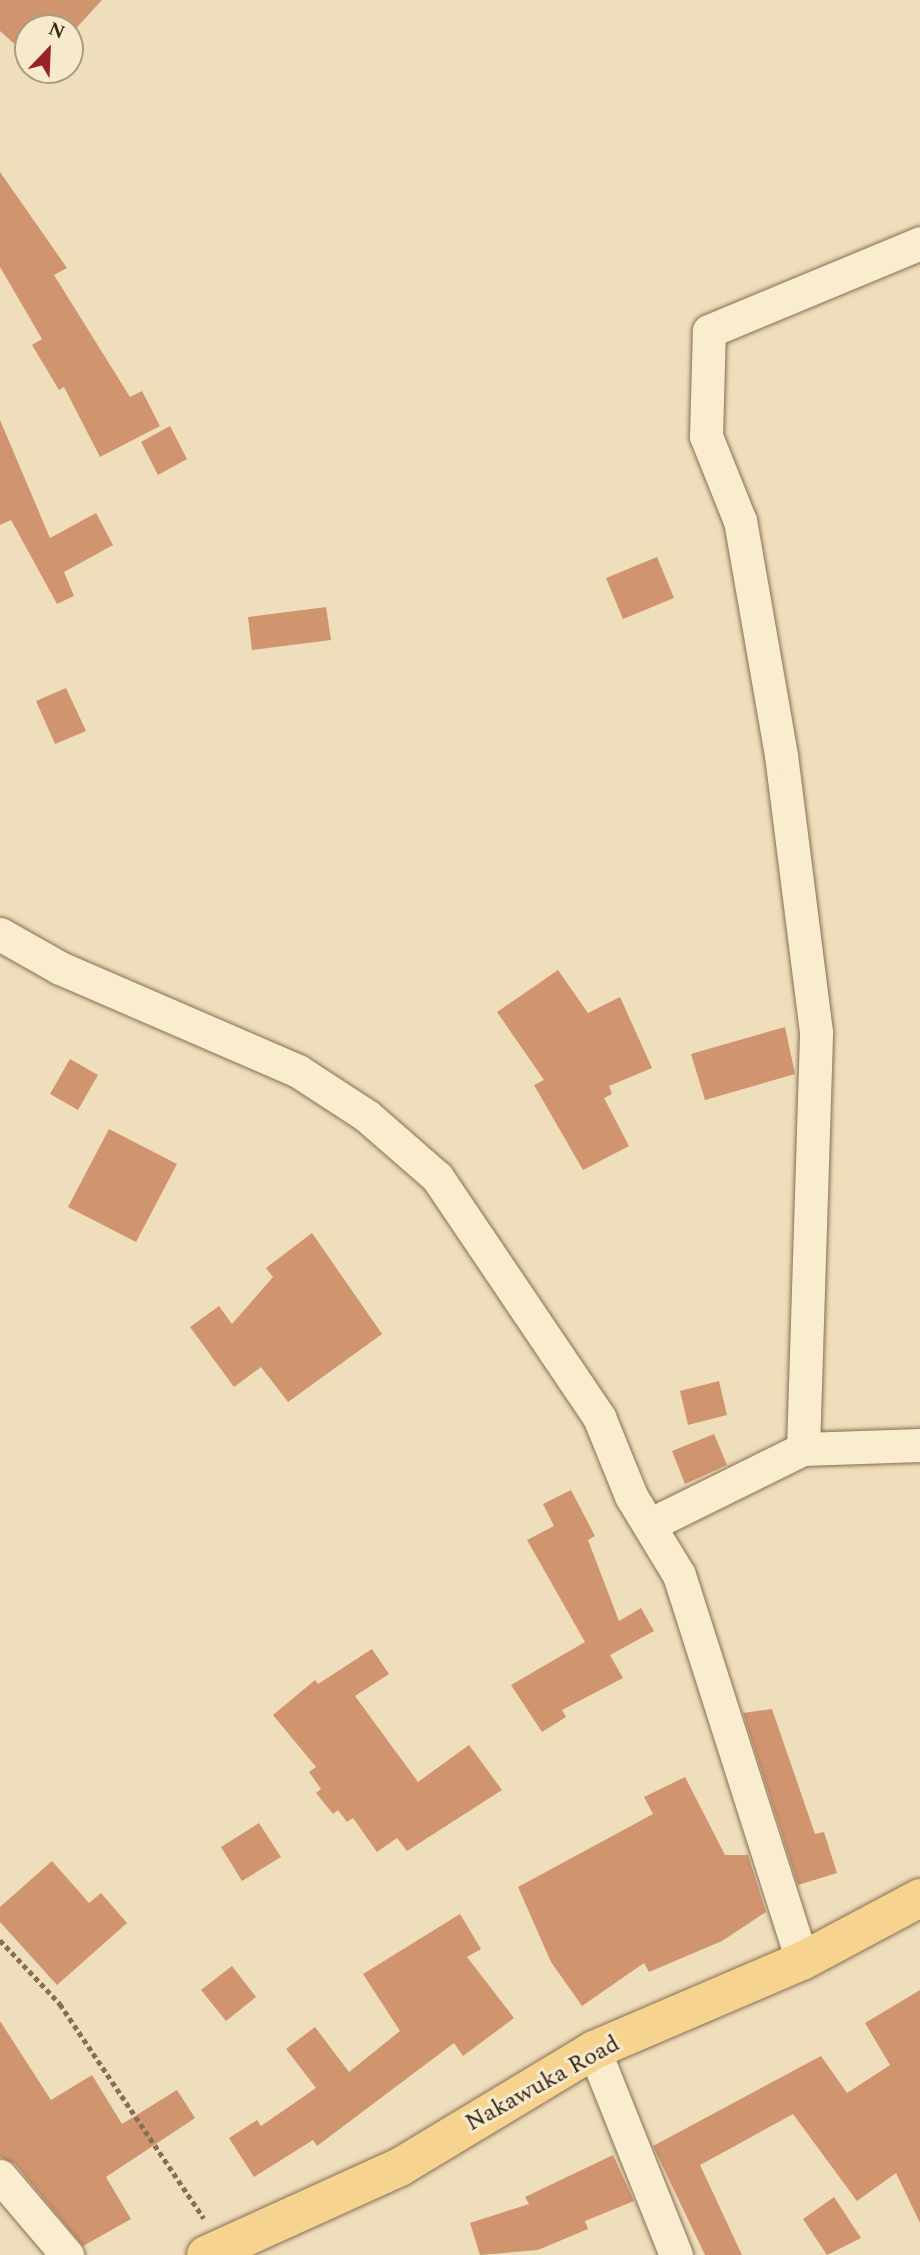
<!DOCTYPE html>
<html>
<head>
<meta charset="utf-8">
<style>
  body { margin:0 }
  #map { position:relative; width:920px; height:2255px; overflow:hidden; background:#efdebb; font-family:Spectral,serif }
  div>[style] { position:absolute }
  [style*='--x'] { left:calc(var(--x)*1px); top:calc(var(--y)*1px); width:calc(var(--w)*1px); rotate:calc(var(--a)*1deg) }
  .building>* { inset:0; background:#d0956f }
  .path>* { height:4.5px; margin-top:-2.25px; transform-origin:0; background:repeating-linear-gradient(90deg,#876e54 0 5px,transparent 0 8.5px) }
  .roads { filter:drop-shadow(0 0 2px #876e54) drop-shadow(0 0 2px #876e54) }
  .minor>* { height:33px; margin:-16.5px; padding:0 16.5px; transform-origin:16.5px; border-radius:16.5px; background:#faecce }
  .major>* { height:38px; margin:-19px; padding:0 19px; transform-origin:19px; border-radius:19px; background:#f6d48f }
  span { translate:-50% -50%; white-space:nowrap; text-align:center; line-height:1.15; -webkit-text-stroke:6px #f7e9cb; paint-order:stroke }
  .street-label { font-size:24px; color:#35271a }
  .north { position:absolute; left:14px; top:14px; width:70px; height:70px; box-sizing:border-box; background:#f7e9cb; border:2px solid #a99b84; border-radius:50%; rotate:23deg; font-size:19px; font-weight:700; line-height:28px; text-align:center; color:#35271a }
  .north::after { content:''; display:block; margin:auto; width:24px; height:32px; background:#982225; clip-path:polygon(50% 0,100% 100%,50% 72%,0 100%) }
</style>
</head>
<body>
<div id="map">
  <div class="building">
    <div style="clip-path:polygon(0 0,102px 0,70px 35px,70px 28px,28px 28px,28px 56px,0 31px)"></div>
    <div style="clip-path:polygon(0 172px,67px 268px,54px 275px,130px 397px,142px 391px,160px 426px,100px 457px,64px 387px,59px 390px,32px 345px,42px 339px,0 267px)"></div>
    <div style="clip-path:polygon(0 420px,50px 538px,96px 513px,113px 545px,64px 572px,74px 596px,57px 604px,11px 520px,0 525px)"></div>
    <div style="clip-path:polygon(170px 426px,187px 459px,158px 475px,141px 442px)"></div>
    <div style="clip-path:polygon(657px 557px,674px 598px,623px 619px,606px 578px)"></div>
    <div style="clip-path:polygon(326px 607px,331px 640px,252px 650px,248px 617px)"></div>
    <div style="clip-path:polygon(66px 688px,86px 731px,55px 744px,36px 701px)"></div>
    <div style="clip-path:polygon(558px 970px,588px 1013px,620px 997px,652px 1068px,609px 1086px,612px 1094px,604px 1098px,629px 1146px,583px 1170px,534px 1085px,544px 1080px,497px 1012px)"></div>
    <div style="clip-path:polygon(785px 1027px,795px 1074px,705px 1100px,691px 1054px)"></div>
    <div style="clip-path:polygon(70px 1059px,98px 1075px,78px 1110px,50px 1094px)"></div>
    <div style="clip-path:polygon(109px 1129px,177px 1164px,136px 1242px,68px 1207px)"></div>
    <div style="clip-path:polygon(312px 1233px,382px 1334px,288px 1402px,261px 1367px,234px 1387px,190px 1327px,219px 1306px,232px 1324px,273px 1277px,266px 1268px)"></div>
    <div style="clip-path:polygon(719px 1381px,727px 1415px,688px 1425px,680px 1391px)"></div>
    <div style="clip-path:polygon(714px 1434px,727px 1465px,685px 1484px,672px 1451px)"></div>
    <div style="clip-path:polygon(571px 1490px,595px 1536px,588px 1540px,619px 1621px,641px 1608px,654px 1631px,610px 1655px,623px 1678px,562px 1710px,566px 1717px,542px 1732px,511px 1685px,585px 1642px,527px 1540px,554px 1526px,543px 1504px)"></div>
    <div style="clip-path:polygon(372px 1649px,389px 1674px,355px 1696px,418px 1782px,469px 1745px,502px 1790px,407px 1851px,397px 1838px,377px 1852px,353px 1818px,347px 1822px,338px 1810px,333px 1814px,316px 1793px,321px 1789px,309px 1772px,316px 1767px,273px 1715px,315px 1680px,318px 1684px)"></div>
    <div style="clip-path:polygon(772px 1709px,815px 1834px,824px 1832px,837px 1873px,798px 1885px,743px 1713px)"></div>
    <div style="clip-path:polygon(685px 1777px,725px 1855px,748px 1855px,766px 1912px,722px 1941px,649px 1972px,644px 1963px,582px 2006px,551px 1962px,518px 1887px,653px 1814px,644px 1797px)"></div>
    <div style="clip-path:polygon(259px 1823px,281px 1857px,242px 1881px,221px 1847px)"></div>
    <div style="clip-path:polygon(52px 1861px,89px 1903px,101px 1893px,127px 1923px,57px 1985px,0 1922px,0 1907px)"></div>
    <div style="clip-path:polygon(460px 1914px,481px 1949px,467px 1957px,514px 2018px,463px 2056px,454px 2043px,317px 2146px,313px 2140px,254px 2177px,229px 2138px,257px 2120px,261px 2126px,316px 2088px,286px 2049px,315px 2027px,349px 2072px,400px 2031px,363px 1974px)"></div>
    <div style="clip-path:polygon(232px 1966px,256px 1997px,226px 2021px,201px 1990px)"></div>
    <div style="clip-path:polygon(920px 1990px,920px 2223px,896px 2173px,857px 2201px,793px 2114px,700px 2165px,742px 2255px,705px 2255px,653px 2146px,821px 2056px,847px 2093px,890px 2065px,865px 2023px)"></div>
    <div style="clip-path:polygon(0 2021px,51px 2100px,92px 2075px,122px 2124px,177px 2090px,195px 2118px,106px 2177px,131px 2219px,83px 2246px,15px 2164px,0 2157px)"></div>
    <div style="clip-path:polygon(613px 2155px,634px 2201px,585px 2221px,588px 2229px,538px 2250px,480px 2255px,470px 2223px,529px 2204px,525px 2197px)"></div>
    <div style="clip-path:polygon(834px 2197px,861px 2238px,827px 2255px,803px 2219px)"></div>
  </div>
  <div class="path">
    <div style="--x:0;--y:1940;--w:88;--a:46.8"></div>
    <div style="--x:60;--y:2004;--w:258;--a:56.1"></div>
  </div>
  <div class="roads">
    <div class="minor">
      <div style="--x:0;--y:934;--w:69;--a:29.5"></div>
      <div style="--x:60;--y:968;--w:259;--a:23.4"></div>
      <div style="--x:298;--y:1071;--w:82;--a:33.1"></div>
      <div style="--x:367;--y:1116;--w:93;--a:41.1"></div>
      <div style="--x:437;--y:1177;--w:290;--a:56"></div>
      <div style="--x:599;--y:1417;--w:85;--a:67.9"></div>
      <div style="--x:631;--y:1496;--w:92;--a:58.7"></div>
      <div style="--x:679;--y:1575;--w:405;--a:72.3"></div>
      <div style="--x:803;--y:1449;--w:417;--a:-88.2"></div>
      <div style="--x:816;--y:1032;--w:279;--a:-97.2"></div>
      <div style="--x:781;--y:755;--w:238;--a:-99.9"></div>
      <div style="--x:740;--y:521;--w:92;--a:-111.8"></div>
      <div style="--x:706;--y:436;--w:105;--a:-88.4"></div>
      <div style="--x:709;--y:331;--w:229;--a:-22.6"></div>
      <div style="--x:649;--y:1525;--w:172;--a:-26.3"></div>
      <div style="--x:803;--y:1449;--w:117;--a:-2"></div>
      <div style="--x:594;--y:2050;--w:221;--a:68.2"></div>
      <div style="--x:0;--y:2176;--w:104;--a:49.7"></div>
    </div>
    <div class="major">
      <div style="--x:206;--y:2255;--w:213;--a:-24.4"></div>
      <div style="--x:400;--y:2167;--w:227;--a:-31.1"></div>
      <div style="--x:594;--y:2050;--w:226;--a:-23.2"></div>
      <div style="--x:802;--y:1961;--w:134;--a:-28.1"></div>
    </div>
  </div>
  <div class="street-label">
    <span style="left:543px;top:2084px;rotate:-29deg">Nakawuka Road</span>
  </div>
  <div class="north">N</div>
</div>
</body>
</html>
